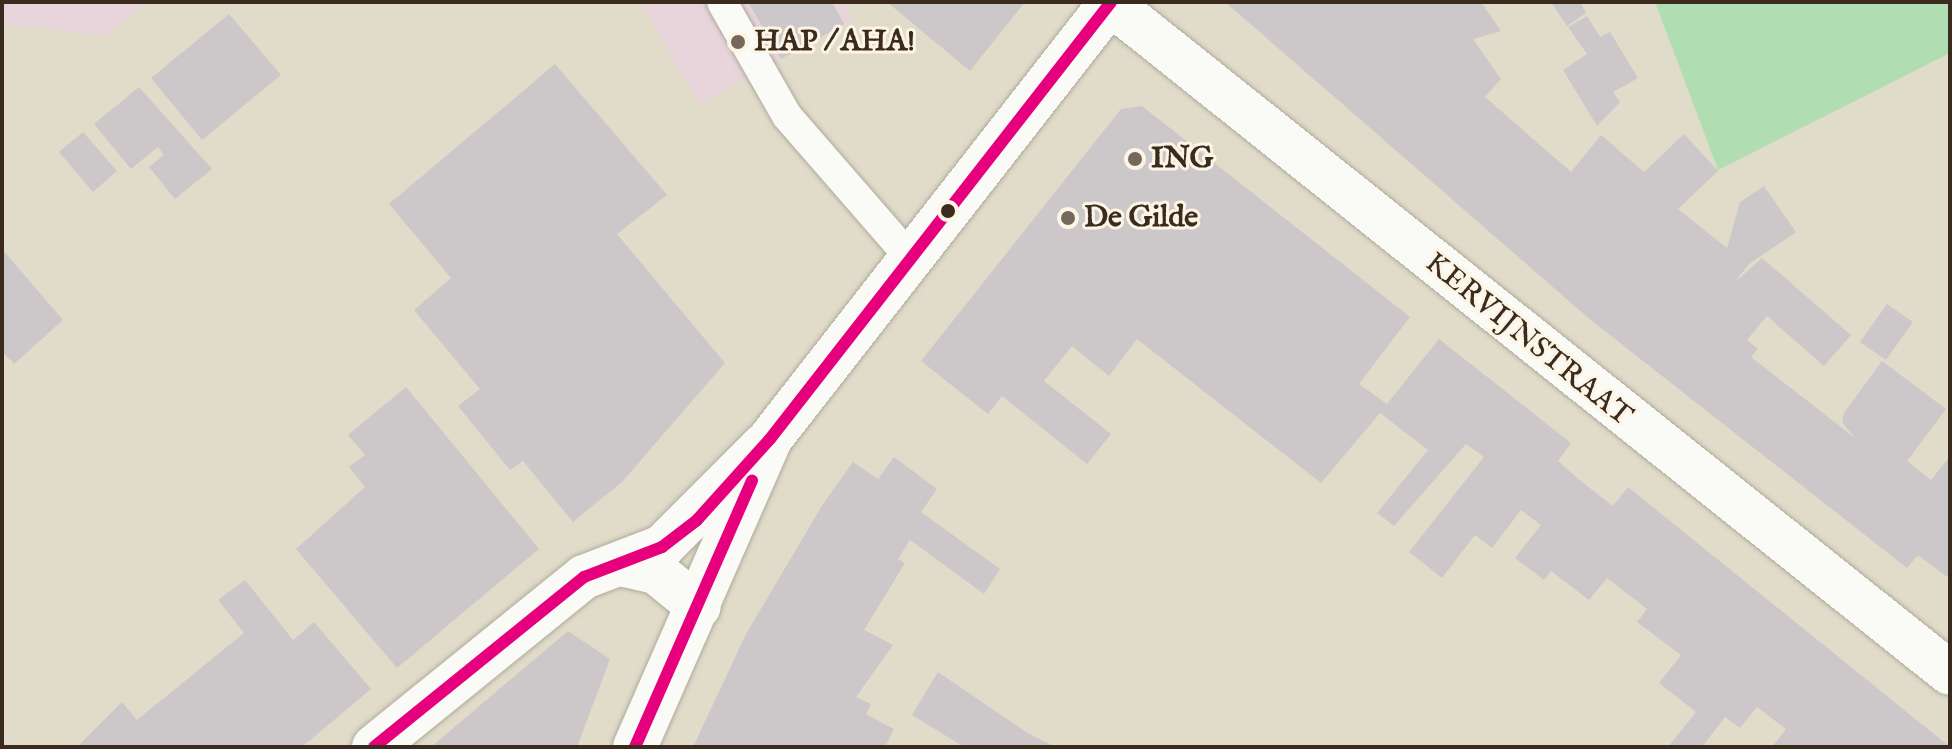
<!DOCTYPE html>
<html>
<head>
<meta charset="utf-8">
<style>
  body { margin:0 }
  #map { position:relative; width:1952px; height:749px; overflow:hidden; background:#e1dcc9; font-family:"IM FELL English",serif }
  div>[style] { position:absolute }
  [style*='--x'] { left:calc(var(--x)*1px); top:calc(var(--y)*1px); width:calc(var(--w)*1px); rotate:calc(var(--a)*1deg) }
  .built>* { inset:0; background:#e8d5db }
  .green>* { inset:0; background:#b1ddb2 }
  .building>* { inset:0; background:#ccc7c8 }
  .roads { filter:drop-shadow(0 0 2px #b0aa9e) drop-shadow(0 0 2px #b0aa9e) }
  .service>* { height:30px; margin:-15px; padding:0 15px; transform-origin:15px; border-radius:15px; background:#fafaf7 }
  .minor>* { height:44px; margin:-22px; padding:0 22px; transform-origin:22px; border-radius:22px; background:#fafaf7 }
  .tertiary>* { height:44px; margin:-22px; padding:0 22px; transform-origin:22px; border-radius:22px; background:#fafaf7 }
  .bus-1>* { height:12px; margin:-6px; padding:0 6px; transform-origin:6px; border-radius:6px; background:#e6007e }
  .dots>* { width:22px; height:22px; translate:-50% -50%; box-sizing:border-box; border:4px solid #fcf5e5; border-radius:50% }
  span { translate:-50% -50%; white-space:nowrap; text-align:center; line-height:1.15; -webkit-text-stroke:6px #fcf5e5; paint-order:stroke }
  .poi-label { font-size:30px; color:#3b2a1e; font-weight:700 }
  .left { translate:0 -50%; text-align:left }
  .street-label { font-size:30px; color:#3b2a1e }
  .frame { position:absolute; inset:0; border:4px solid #3b2a1e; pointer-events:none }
</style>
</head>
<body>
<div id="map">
  <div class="built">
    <div style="clip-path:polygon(2px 2px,149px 2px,106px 36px,2px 23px)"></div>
    <div style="clip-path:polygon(640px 2px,843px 2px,853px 19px,700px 104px)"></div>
  </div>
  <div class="green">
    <div style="clip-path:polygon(1655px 2px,1950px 2px,1950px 53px,1718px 170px)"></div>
  </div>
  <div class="building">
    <div style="clip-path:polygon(748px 2px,832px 2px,844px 24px,781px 59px)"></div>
    <div style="clip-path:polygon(887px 2px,1025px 2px,970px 71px)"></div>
    <div style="clip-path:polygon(1225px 2px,1481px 2px,1501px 31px,1473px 39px,1501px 79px,1485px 97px,1571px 172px,1601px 135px,1644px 172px,1684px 134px,1718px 171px,1678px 209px,1727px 248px,1740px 202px,1764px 186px,1796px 232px,1749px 264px,1733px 284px,1762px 258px,1851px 335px,1824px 366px,1767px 316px,1747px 340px,1758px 349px,1751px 357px,1855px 438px,1842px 422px,1844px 413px,1882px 361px,1946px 409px,1907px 461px,1931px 480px,1950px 456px,1950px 579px,1918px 555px,1907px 568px,1592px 321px)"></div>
    <div style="clip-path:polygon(1551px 2px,1580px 2px,1586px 13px,1567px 26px)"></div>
    <div style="clip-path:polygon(229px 14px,281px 75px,202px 140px,151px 78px)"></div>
    <div style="clip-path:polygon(1587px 16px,1600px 37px,1610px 32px,1638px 78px,1613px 92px,1620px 102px,1597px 126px,1563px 70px,1587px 54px,1568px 27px)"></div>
    <div style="clip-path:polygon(555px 64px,667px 195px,617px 234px,725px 363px,622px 482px,573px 522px,523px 461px,510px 470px,458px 406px,480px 389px,414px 310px,451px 278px,389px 204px)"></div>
    <div style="clip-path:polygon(139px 87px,212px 169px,175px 199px,149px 167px,164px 155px,158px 147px,131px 169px,94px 124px)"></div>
    <div style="clip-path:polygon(1142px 106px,1410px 317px,1359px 384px,1387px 404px,1439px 339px,1571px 443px,1558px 461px,1577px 478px,1613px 506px,1628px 487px,1950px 747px,1772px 747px,1786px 729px,1757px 707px,1740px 728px,1725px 717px,1702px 747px,1668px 747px,1696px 712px,1659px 683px,1681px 655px,1637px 622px,1647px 609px,1607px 578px,1589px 600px,1551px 571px,1544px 580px,1515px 558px,1541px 525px,1521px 510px,1492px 548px,1475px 535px,1442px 578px,1409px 552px,1484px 457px,1466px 444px,1394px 526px,1377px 513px,1428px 450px,1380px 413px,1321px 483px,1137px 339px,1109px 376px,1072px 346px,1044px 381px,1111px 434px,1087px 464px,1002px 396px,988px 414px,921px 361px,1121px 109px)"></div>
    <div style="clip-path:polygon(83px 132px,117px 171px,93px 192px,59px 152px)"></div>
    <div style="clip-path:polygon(2px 249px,63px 320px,14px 364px,2px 351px)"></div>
    <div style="clip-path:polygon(1887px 304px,1913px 322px,1886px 360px,1860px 342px)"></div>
    <div style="clip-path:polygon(406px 387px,539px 549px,397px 668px,296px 549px,365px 487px,349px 467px,365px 455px,348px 435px)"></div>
    <div style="clip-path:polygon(894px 457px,937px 489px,921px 512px,1000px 569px,984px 594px,910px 540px,898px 559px,905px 563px,864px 630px,893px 645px,856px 697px,871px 704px,866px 714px,894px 729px,885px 747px,693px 747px,746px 634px,823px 504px,853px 462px,878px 479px)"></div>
    <div style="clip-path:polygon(245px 580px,293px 640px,314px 622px,371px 689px,302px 747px,77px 747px,122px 702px,137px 720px,244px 633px,218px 600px)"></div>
    <div style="clip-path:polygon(568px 631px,610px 659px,577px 747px,431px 747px)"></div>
    <div style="clip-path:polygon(938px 672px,1026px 732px,1055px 747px,964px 747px,912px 715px)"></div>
  </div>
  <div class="roads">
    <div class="service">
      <div style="--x:722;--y:2;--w:131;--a:60.3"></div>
      <div style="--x:787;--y:116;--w:191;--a:49"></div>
    </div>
    <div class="minor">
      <div style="--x:1110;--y:3;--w:1074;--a:38.58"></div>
      <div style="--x:621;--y:564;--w:36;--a:13"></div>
      <div style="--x:656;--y:572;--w:55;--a:39.1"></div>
      <div style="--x:374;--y:747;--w:270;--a:-39"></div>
      <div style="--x:584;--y:577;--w:84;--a:-21"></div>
      <div style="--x:662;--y:547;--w:143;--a:-45"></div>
    </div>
    <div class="tertiary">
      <div style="--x:635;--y:747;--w:336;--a:-66.3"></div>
      <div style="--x:770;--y:439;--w:554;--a:-52.03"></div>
    </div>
  </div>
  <div class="bus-1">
    <div style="--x:374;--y:747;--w:270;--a:-39"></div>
    <div style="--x:584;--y:577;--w:84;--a:-21"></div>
    <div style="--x:662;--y:547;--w:44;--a:-37.6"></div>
    <div style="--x:697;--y:520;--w:109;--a:-48"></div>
    <div style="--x:770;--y:439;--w:554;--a:-52.03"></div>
    <div style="--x:635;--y:747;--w:291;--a:-66.3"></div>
  </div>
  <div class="dots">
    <div style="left:738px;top:42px;background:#75685a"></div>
    <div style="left:1135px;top:159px;background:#75685a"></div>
    <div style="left:948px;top:211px;background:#3b2a1e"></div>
    <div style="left:1068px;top:218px;background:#75685a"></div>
  </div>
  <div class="poi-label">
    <span class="left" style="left:754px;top:42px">HAP / AHA!</span>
    <span class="left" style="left:1151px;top:159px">ING</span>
    <span class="left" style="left:1084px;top:218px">De Gilde</span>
  </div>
  <div class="street-label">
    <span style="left:1528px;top:340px;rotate:39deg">KERVIJNSTRAAT</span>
  </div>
  <div class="frame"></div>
</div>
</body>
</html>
